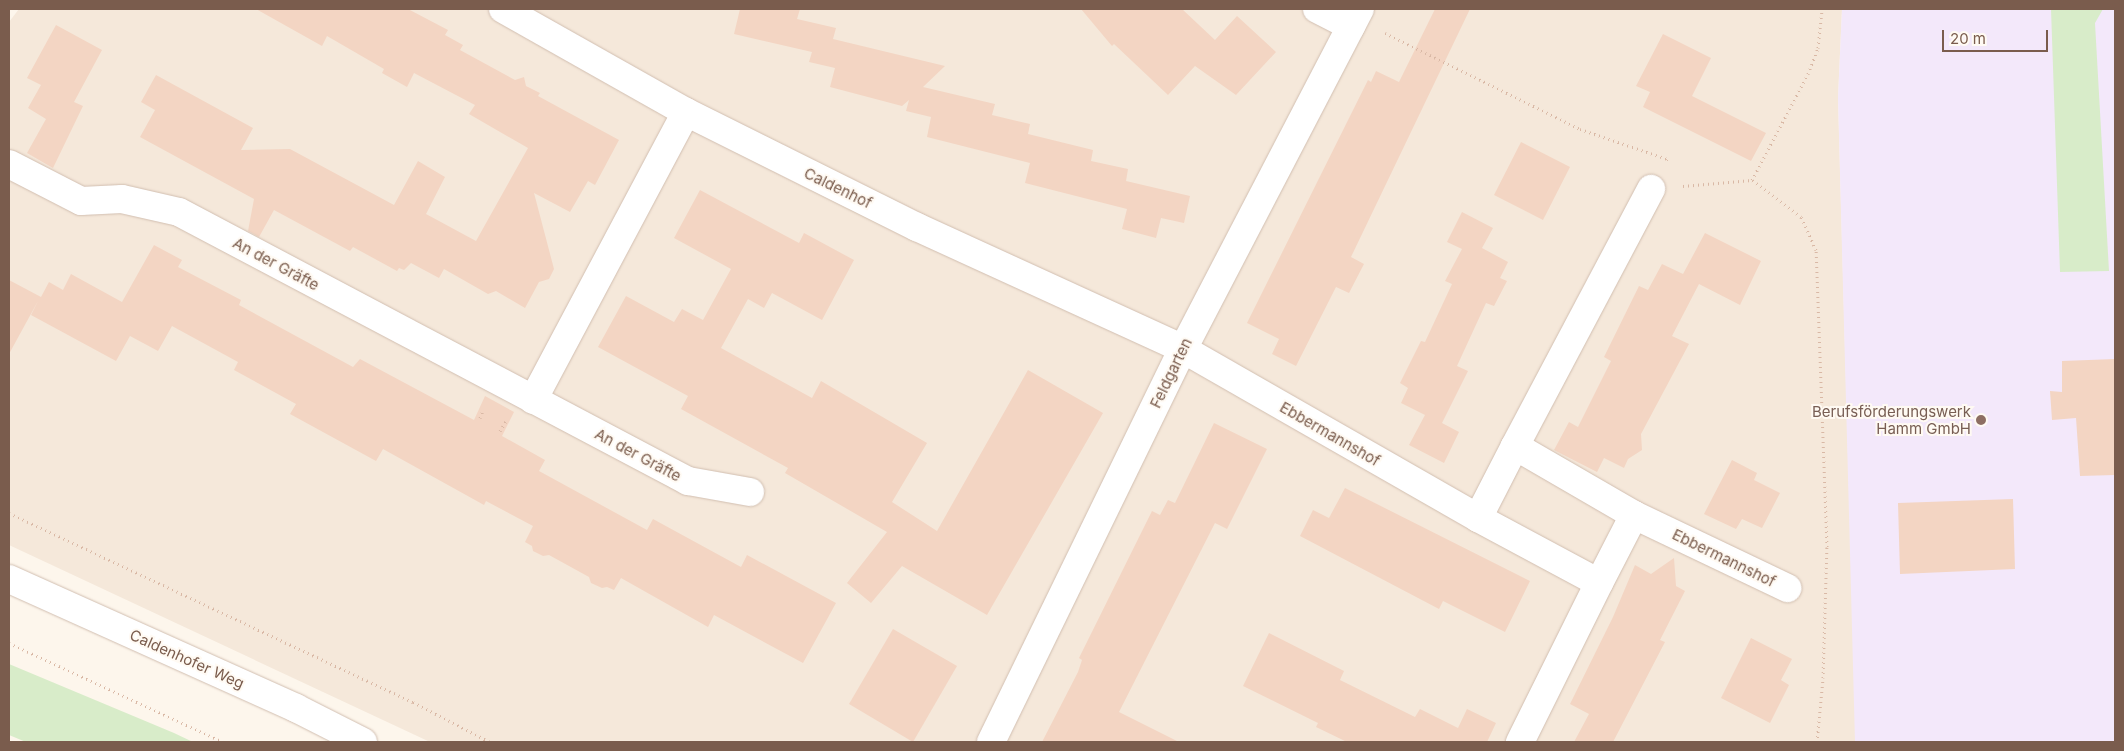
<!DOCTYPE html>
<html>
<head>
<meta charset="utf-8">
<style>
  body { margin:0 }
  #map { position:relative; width:2124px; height:751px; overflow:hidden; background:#fdf6ec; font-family:Inter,sans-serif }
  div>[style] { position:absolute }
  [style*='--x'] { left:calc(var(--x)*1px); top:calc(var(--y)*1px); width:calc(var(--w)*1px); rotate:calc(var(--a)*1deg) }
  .residential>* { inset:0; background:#f5e8da }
  .education>* { inset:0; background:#f3e8fa }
  .green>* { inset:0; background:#d8ecc9 }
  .building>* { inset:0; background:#f3d5c3 }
  .path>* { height:3px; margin-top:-1.5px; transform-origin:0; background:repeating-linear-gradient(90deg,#d9b8a5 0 1px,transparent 0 5px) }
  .roads { filter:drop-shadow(0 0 1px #d1beb0) drop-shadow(0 0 1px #d1beb0) }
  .street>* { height:28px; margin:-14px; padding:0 14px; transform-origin:14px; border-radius:14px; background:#fff }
  .secondary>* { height:28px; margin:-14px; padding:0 14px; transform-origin:14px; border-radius:14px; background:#fff }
  .dots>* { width:14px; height:14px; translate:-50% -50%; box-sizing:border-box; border:2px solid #fffaf3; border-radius:50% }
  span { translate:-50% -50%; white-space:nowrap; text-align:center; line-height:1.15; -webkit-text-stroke:4px #fffaf3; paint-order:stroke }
  .street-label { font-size:15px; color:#7a5c4d }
  .education-label { font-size:15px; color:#785e54 }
  .right { translate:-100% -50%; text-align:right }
  .frame { position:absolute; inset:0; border:10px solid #7a5c4d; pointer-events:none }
  .scale { position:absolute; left:1942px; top:30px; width:106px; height:22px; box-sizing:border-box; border:2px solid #7a5c4d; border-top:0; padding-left:6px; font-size:15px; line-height:18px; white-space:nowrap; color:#7a5c4d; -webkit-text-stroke:4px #fffaf3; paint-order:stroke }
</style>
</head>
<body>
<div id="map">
  <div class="residential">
    <div style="clip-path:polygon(19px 9px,1842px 9px,1838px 98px,1856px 742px,430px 742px,9px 545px,9px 22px)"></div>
  </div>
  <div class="education">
    <div style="clip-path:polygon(1842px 9px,2115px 9px,2115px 742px,1855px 742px,1838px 98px)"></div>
  </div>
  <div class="green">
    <div style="clip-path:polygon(2051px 9px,2103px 9px,2095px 23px,2109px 271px,2060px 272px)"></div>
    <div style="clip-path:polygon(9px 664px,174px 733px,193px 742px,26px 742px,9px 735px)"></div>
  </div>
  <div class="building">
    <div style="clip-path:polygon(256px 9px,408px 9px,448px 30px,445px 35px,463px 45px,460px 50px,515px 80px,524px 77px,526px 86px,540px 93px,538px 96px,619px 140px,595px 185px,588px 181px,570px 212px,534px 193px,554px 269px,549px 279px,539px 282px,525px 308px,496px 291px,488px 294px,444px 269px,439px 278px,411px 263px,404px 270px,399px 268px,397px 271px,353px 247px,350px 251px,274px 210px,259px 237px,248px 231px,254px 199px,140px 137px,155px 110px,141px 102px,156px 75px,253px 128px,241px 150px,290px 149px,394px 205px,418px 161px,445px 177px,426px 214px,476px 241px,528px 148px,469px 114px,475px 105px,414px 73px,407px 87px,382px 73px,384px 69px,327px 36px,322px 46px)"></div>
    <div style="clip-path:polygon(740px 9px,800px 9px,797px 19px,836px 28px,833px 39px,945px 66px,923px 87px,995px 104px,992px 115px,1030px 124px,1028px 134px,1093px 150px,1091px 161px,1128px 169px,1126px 181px,1190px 196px,1184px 223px,1161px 218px,1156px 238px,1122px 229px,1127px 209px,1025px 183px,1030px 163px,927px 137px,931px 117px,906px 111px,909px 100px,902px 106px,830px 87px,835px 68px,809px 62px,812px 52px,734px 34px)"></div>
    <div style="clip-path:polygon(1081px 9px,1182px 9px,1215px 40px,1237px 16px,1276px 52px,1236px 95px,1195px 66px,1168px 95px,1114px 44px,1112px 46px)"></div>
    <div style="clip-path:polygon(1435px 9px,1470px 9px,1351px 257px,1364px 264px,1349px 293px,1336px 287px,1296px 366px,1272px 354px,1279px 339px,1247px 323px,1368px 80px,1371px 82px,1376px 71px,1399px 82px)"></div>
    <div style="clip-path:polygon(56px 25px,102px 50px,74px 102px,83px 106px,53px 168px,27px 153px,46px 119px,28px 108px,41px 85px,27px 78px)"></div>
    <div style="clip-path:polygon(1663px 34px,1711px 58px,1692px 96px,1766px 133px,1751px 161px,1643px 107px,1650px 92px,1636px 86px)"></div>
    <div style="clip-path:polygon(1521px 142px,1570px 167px,1543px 220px,1494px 195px)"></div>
    <div style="clip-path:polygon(700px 190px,799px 243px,804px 233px,854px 260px,822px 320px,772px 293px,764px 308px,748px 299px,721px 348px,812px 398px,821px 381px,927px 443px,892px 502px,937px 531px,1028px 370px,1103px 413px,987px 615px,902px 566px,871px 603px,847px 583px,887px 532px,785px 473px,788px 468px,681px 409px,688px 396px,598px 347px,626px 296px,674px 322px,682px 309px,703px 320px,731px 269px,674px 238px)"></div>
    <div style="clip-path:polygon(1462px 212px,1493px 228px,1482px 248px,1508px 262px,1500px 278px,1507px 281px,1494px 306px,1486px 303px,1457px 366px,1468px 371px,1442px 423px,1459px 432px,1444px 463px,1409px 445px,1425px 415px,1401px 403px,1408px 388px,1400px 383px,1421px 341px,1425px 342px,1452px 284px,1445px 281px,1462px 249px,1447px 242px)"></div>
    <div style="clip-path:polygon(1705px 233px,1761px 261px,1740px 305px,1699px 284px,1672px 336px,1689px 344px,1641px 434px,1642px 450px,1628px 459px,1624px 468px,1604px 458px,1597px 472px,1554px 450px,1569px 422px,1578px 427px,1611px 361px,1604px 357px,1639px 286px,1648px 290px,1662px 264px,1683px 274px)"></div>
    <div style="clip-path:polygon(154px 245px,182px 260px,178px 267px,241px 300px,239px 305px,353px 367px,360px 359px,474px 420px,485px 396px,514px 412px,502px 436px,545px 460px,539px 471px,647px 530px,653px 519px,741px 567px,747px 555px,836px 603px,803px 663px,714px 615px,708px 627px,621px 578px,614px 590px,607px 587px,602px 588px,591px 583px,589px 577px,549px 555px,543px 556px,533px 551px,532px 546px,525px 542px,533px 526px,486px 501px,484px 505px,383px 449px,376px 461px,290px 414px,296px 404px,234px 370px,238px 362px,172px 326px,158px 351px,130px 336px,116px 361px,31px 315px,38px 301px,9px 354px,9px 280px,41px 297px,49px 282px,63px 290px,71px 274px,122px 302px)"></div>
    <div style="clip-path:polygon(2115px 359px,2115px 475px,2080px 476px,2076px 418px,2052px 420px,2050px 391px,2062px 392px,2062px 361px)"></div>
    <div style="clip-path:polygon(1214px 423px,1267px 449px,1227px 529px,1215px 523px,1119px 712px,1179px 742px,1042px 742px,1078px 672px,1082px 660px,1079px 658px,1152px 511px,1160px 515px,1168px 500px,1175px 503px)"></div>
    <div style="clip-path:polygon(1732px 460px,1757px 473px,1754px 480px,1780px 493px,1762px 528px,1742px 519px,1736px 529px,1704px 514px)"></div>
    <div style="clip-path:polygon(1345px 488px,1530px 581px,1505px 632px,1443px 601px,1439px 609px,1300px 536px,1313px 510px,1329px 518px)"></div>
    <div style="clip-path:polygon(2013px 499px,2015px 569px,1900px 574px,1898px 503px)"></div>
    <div style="clip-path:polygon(1674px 558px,1676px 586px,1685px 591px,1660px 640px,1665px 642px,1613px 742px,1574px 742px,1589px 714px,1570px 704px,1613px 617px,1635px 565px,1651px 574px)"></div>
    <div style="clip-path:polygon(893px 629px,957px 666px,913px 742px,849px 704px)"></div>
    <div style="clip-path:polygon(1269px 633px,1344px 671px,1340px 680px,1415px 717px,1420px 709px,1458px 728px,1467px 709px,1496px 723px,1487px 742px,1347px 742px,1316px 727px,1318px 723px,1243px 686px)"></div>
    <div style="clip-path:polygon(1751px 638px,1792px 659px,1781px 680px,1789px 685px,1770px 723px,1721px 698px)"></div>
  </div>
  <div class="path">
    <div style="--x:1385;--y:33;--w:217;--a:26.2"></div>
    <div style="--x:1580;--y:129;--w:92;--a:19"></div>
    <div style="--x:1667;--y:159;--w:4;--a:124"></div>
    <div style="--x:1683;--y:186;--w:69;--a:-5"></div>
    <div style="--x:480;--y:418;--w:9;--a:-69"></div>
    <div style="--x:500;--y:431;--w:12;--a:-59"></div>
    <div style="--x:9;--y:513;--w:446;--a:25.1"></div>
    <div style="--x:413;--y:702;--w:87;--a:27.5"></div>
    <div style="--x:9;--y:643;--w:236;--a:24.8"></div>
    <div style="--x:1817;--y:742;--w:64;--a:-84.6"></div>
    <div style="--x:1823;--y:678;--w:131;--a:-88.3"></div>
    <div style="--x:1827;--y:547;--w:297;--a:-92.1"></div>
    <div style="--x:1816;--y:250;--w:36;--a:-114"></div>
    <div style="--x:1801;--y:217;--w:61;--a:-142.9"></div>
    <div style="--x:1752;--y:180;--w:120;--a:-62.2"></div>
    <div style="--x:1808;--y:74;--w:28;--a:-69"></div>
    <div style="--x:1818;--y:48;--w:39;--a:-84"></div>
  </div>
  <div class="roads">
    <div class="street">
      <div style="--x:503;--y:9;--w:210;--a:29.4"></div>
      <div style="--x:686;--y:112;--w:258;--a:26.5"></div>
      <div style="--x:917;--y:227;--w:293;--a:24.6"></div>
      <div style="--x:1183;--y:349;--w:340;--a:29.8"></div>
      <div style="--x:1478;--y:518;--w:137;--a:28.2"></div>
      <div style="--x:1599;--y:583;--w:178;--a:116.4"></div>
      <div style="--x:1317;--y:9;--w:38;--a:27"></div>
      <div style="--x:9;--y:164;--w:81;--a:27.2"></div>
      <div style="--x:81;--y:201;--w:41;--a:-2.8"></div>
      <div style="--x:122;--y:199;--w:58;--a:12.8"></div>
      <div style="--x:179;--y:212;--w:576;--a:27.86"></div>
      <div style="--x:688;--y:481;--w:63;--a:10.1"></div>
      <div style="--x:533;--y:400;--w:326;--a:-62"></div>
      <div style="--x:1515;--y:446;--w:291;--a:-62.1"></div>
      <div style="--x:1634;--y:515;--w:170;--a:25.5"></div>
      <div style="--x:1478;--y:518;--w:81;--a:-62.8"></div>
      <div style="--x:1515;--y:446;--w:138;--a:30.1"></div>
      <div style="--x:1634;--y:515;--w:76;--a:117.2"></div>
      <div style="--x:991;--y:742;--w:437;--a:-64"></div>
      <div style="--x:1183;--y:349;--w:383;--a:-62.5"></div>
    </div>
    <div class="secondary">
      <div style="--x:9;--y:579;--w:315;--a:24.2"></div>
      <div style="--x:296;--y:708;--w:75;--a:26.9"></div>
    </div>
  </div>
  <div class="dots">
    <div style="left:1981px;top:420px;background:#8d6e63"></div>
  </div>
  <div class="street-label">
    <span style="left:838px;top:188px;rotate:26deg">Caldenhof</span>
    <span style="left:276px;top:264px;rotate:28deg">An der Gräfte</span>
    <span style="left:1171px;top:373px;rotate:-64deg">Feldgarten</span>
    <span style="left:1330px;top:434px;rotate:30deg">Ebbermannshof</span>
    <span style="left:638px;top:455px;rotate:28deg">An der Gräfte</span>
    <span style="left:1724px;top:558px;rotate:26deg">Ebbermannshof</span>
    <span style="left:187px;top:659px;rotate:24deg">Caldenhofer Weg</span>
  </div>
  <div class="education-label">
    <span class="right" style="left:1971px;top:420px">Berufsförderungswerk<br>Hamm GmbH</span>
  </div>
  <div class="frame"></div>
  <div class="scale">20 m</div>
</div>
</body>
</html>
